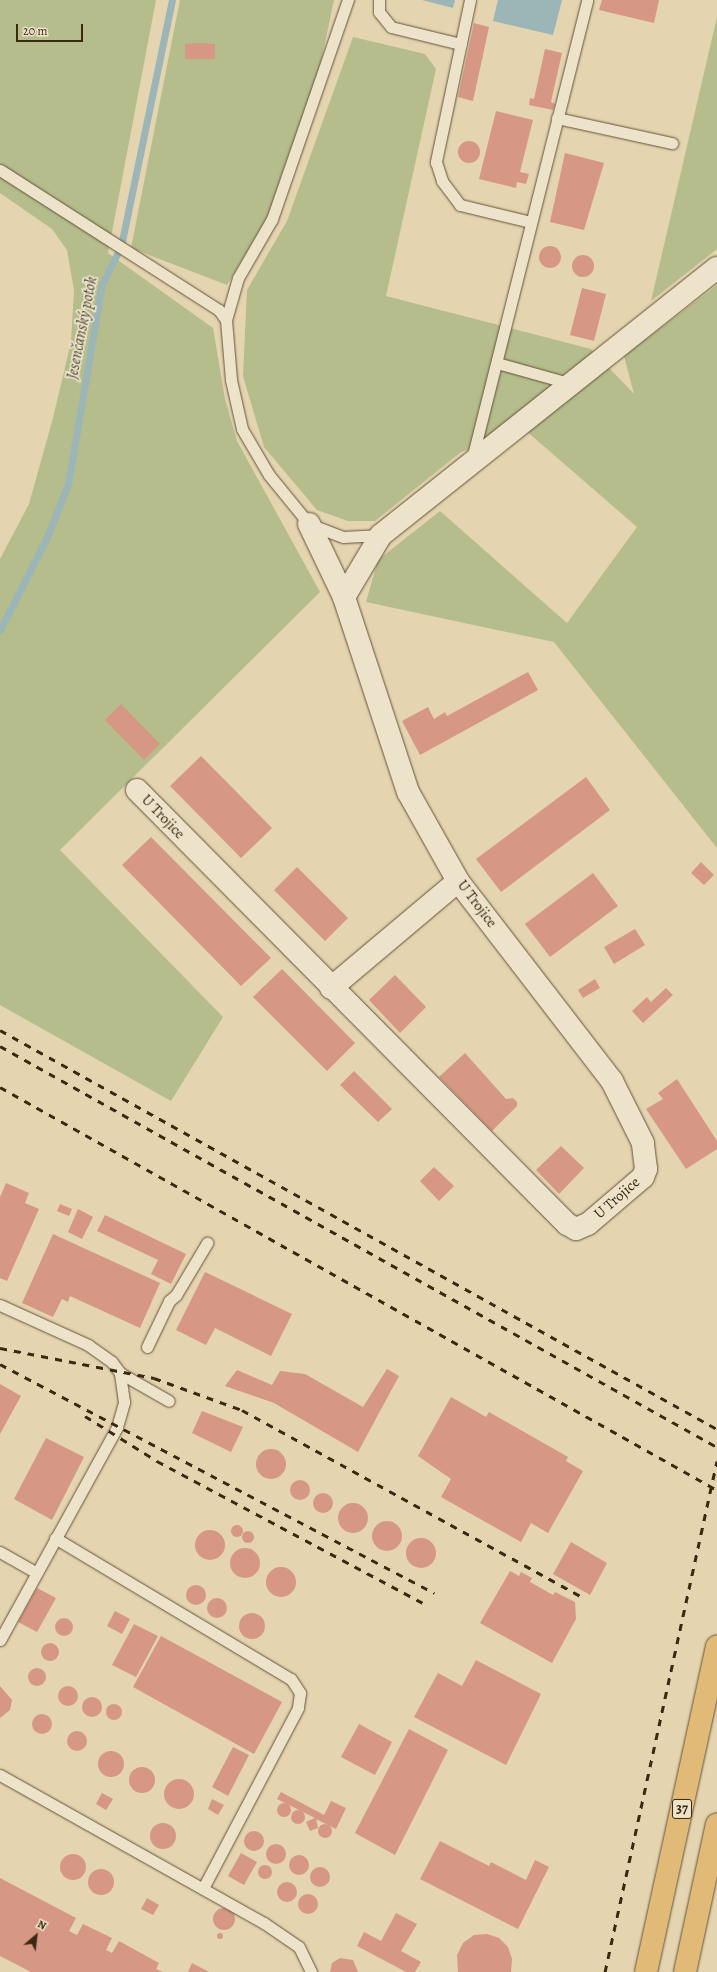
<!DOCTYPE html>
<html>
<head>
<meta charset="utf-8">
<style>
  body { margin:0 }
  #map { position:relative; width:717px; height:1972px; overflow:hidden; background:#e4d4af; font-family:Alegreya,serif }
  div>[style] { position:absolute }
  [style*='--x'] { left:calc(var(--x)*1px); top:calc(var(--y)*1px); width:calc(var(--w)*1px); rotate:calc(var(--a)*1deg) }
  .green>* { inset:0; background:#b4bd8b }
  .water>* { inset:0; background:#9cb5b7 }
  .stream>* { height:7px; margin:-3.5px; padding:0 3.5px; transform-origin:3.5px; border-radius:3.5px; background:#9cb5b7 }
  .building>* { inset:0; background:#d69785 }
  .round { border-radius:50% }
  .roads { filter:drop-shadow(0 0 1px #645338) drop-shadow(0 0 1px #645338) }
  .lane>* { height:11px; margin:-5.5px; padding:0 5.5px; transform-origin:5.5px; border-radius:5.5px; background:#ede3cb }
  .street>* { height:22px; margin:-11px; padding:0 11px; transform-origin:11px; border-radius:11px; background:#ede3cb }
  .primary>* { height:22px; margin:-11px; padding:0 11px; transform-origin:11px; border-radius:11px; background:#e2ba78 }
  .rail>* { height:3px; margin-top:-1.5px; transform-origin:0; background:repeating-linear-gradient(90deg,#3a2810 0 7px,transparent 0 14px) }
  span { translate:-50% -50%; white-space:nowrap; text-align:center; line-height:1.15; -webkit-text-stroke:3.5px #ede3cb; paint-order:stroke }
  .shield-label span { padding:1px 3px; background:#ede3cb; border:1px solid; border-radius:3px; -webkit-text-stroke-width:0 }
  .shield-label { font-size:14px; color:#3a2810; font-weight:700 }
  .street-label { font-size:15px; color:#3a2810 }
  .water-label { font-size:16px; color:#524b3a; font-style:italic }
  .north { position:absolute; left:16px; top:1916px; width:40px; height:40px; -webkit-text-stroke:3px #ede3cb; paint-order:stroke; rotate:28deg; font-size:11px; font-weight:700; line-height:16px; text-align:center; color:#3a2810 }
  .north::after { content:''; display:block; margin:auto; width:14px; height:18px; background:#3a2810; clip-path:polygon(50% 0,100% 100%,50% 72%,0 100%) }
  .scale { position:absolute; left:16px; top:24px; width:67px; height:18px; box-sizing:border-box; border:2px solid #3a2810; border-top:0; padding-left:5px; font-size:12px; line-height:14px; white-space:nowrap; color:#3a2810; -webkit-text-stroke:3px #ede3cb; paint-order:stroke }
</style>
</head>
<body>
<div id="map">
  <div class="green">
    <div style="clip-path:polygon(0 0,156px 0,108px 253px,213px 328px,225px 399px,237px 441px,320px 592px,60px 850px,223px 1017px,171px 1101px,0 1005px,0 559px,29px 504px,53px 418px,71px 342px,74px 290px,67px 250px,52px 229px,0 193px)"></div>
    <div style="clip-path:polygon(180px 0,334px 0,321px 62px,271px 213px,227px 285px,131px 248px)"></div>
    <div style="clip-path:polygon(717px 17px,717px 249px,651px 301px)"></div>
    <div style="clip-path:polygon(353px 37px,425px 54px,436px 69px,386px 296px,591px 349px,634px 394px,624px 356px,717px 285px,717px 848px,554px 642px,366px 602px,378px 560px,440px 511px,567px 623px,637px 527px,524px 429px,461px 452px,375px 521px,348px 521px,317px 510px,264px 447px,243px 376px,247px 290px,287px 221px)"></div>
  </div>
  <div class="water">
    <div style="clip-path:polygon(422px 0,455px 0,453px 8px)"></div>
    <div style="clip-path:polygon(498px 0,562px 0,553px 35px,493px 21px)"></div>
  </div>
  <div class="stream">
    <div style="--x:0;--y:630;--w:104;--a:-63.2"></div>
    <div style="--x:47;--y:537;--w:57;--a:-68.4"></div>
    <div style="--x:68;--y:484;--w:203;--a:-80.4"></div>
    <div style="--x:102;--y:284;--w:42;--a:-63.4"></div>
    <div style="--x:121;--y:246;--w:251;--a:-78.3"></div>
  </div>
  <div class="building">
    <div style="clip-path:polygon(602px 0,659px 0,654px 23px,599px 10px)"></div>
    <div style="clip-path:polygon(474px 23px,489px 27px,473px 101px,458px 97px)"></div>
    <div style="clip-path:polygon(198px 43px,215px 44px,215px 59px,185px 59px,185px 44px)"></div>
    <div style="clip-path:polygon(545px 49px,562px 53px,551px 102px,555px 104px,553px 110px,529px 105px,530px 98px,534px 99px)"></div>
    <div style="clip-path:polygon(496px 111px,533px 120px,520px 172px,529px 174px,526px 184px,517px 182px,516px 188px,479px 179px)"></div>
    <div class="round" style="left:458px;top:141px;width:22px;height:22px"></div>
    <div style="clip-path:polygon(565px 153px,604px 163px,584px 230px,550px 222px)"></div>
    <div class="round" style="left:539px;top:246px;width:22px;height:22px"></div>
    <div class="round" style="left:572px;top:255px;width:22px;height:22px"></div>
    <div style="clip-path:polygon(582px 288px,606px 294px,594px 341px,570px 335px)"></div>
    <div style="clip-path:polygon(528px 672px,538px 690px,420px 755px,402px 721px,428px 707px,434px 719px,445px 712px,447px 716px)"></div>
    <div style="clip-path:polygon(121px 704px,160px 744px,144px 760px,105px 720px)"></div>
    <div style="clip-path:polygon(201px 756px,272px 828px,241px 858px,170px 786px)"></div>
    <div style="clip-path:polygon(586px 777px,610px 810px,501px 892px,476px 859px)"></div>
    <div style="clip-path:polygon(151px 837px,271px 958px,241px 986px,122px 865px)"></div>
    <div style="clip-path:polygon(701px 862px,714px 875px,704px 885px,691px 873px)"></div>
    <div style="clip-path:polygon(297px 867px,348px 918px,325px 941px,274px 890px)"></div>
    <div style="clip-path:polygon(593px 873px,618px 906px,550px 957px,525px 924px)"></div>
    <div style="clip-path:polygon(635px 929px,645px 945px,614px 964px,604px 947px)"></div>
    <div style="clip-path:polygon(282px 969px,355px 1043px,327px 1071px,253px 997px)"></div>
    <div style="clip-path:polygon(395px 975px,426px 1007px,400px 1033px,369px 1000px)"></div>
    <div style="clip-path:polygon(595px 979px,600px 988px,583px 998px,578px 990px)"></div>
    <div style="clip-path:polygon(666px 988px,673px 995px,643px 1023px,632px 1011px,647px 997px,651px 1002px)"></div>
    <div style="clip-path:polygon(465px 1053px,506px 1099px,513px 1098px,517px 1102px,517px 1106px,492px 1131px,439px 1077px)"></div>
    <div style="clip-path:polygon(354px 1071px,392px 1109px,378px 1122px,340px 1085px)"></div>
    <div style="clip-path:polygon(677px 1079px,717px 1141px,717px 1149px,686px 1169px,646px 1109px,663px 1099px,658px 1093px)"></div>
    <div style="clip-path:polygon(561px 1146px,584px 1168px,559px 1194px,536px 1170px)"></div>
    <div style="clip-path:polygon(434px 1167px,454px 1186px,439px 1201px,420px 1181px)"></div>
    <div style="clip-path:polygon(6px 1183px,29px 1193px,25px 1203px,39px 1209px,7px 1281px,0 1278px,0 1197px)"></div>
    <div style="clip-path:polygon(60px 1204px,72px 1209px,69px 1216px,57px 1211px)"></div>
    <div style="clip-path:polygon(78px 1209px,93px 1217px,82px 1239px,68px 1232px)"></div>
    <div style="clip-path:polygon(105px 1215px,186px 1254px,171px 1284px,151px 1274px,158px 1260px,97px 1231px)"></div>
    <div style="clip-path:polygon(53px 1234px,160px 1283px,140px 1328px,70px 1296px,68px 1302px,62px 1299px,53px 1317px,22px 1303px)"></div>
    <div style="clip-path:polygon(205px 1272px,292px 1314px,271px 1356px,215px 1328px,206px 1345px,176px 1330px)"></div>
    <div style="clip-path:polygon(387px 1369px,399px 1376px,358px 1452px,274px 1403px,225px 1386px,237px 1370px,272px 1385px,280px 1371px,305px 1374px,363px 1407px)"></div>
    <div style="clip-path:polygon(0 1384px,21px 1396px,0 1434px)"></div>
    <div style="clip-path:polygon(451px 1397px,486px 1417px,489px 1412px,568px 1457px,566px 1461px,583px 1471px,548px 1533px,531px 1523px,521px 1542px,441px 1497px,451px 1479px,418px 1456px)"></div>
    <div style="clip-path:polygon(202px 1411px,243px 1427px,231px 1452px,192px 1433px)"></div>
    <div style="clip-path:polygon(46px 1438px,84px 1457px,52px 1520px,14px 1499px)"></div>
    <div class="round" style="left:256px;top:1449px;width:30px;height:30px"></div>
    <div class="round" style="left:290px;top:1480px;width:20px;height:20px"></div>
    <div class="round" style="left:313px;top:1493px;width:20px;height:20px"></div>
    <div class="round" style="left:338px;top:1503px;width:30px;height:30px"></div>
    <div class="round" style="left:372px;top:1521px;width:30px;height:30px"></div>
    <div class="round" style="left:231px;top:1525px;width:12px;height:12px"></div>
    <div class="round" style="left:195px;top:1530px;width:30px;height:30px"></div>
    <div class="round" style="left:242px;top:1531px;width:12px;height:12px"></div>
    <div class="round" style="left:406px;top:1538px;width:30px;height:30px"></div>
    <div style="clip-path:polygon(571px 1542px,607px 1563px,590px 1595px,553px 1574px)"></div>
    <div class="round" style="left:230px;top:1548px;width:30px;height:30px"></div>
    <div class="round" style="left:266px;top:1567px;width:30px;height:30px"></div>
    <div style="clip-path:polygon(510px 1571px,519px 1576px,521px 1572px,532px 1578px,530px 1582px,553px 1595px,555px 1592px,575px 1602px,576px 1619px,552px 1663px,480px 1623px)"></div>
    <div class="round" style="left:186px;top:1585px;width:20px;height:20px"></div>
    <div style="clip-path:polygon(37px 1588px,56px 1598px,37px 1632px,18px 1622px)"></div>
    <div class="round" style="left:207px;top:1598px;width:20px;height:20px"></div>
    <div style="clip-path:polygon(115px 1611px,130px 1619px,122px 1634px,107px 1626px)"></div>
    <div class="round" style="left:239px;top:1613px;width:26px;height:26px"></div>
    <div class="round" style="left:55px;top:1618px;width:18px;height:18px"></div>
    <div style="clip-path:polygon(134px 1624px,158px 1636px,136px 1677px,112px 1665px)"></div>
    <div style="clip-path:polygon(161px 1636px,282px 1702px,254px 1754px,133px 1687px)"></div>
    <div class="round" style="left:41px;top:1643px;width:18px;height:18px"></div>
    <div style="clip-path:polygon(476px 1660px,541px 1694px,506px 1765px,414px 1717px,438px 1673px,462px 1686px)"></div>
    <div class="round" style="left:28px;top:1668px;width:18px;height:18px"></div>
    <div style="clip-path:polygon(0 1686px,12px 1700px,10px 1710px,0 1718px)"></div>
    <div class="round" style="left:58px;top:1686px;width:20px;height:20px"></div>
    <div class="round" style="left:82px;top:1697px;width:20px;height:20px"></div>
    <div class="round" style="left:106px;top:1704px;width:16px;height:16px"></div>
    <div class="round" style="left:32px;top:1714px;width:20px;height:20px"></div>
    <div style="clip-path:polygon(359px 1724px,392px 1742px,375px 1775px,341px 1757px)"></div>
    <div style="clip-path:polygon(409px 1729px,448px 1750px,395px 1855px,355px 1833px)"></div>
    <div class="round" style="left:67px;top:1731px;width:20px;height:20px"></div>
    <div style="clip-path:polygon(233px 1747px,249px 1755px,228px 1796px,212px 1787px)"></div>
    <div class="round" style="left:98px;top:1751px;width:26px;height:26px"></div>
    <div class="round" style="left:129px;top:1767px;width:26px;height:26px"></div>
    <div class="round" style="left:164px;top:1779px;width:30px;height:30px"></div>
    <div style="clip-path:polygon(281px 1792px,324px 1815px,331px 1801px,346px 1808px,336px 1829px,316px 1819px,318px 1828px,310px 1831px,306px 1822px,315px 1818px,277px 1799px)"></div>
    <div style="clip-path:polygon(102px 1793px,113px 1799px,106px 1810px,96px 1804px)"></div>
    <div style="clip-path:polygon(212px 1799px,224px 1805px,218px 1815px,208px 1809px)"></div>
    <div class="round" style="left:277px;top:1803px;width:14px;height:14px"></div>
    <div class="round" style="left:291px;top:1810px;width:14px;height:14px"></div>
    <div class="round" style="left:150px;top:1823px;width:26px;height:26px"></div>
    <div class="round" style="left:318px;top:1824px;width:14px;height:14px"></div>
    <div class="round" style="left:244px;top:1831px;width:20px;height:20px"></div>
    <div style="clip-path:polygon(440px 1841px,489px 1866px,491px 1862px,526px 1880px,535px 1860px,549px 1867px,518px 1929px,420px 1879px)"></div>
    <div class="round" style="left:266px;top:1844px;width:20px;height:20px"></div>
    <div style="clip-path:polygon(241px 1853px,257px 1862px,244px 1885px,228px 1876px)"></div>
    <div class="round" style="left:60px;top:1854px;width:26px;height:26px"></div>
    <div class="round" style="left:289px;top:1855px;width:20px;height:20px"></div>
    <div class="round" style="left:258px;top:1865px;width:14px;height:14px"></div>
    <div class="round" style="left:310px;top:1867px;width:20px;height:20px"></div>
    <div class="round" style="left:88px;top:1869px;width:26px;height:26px"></div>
    <div style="clip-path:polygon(0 1878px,76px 1918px,69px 1931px,77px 1935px,83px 1924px,112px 1938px,106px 1950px,112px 1953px,119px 1941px,159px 1963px,156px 1969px,163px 1972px,31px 1972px,0 1956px)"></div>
    <div class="round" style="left:277px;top:1882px;width:20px;height:20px"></div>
    <div class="round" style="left:298px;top:1894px;width:20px;height:20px"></div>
    <div style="clip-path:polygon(147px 1898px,159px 1905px,153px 1915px,141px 1909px)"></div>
    <div class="round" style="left:213px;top:1908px;width:22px;height:22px"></div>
    <div style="clip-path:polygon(396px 1913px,417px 1924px,401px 1951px,421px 1962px,415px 1972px,406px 1972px,357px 1946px,364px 1932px,381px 1941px)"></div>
    <div class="round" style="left:217px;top:1933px;width:6px;height:6px"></div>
    <div style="clip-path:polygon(487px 1934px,499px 1938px,508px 1947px,512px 1959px,511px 1972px,458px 1972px,457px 1955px,463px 1943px,474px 1935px)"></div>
    <div style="clip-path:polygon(340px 1958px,353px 1960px,358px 1972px,330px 1972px,332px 1963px)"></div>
    <div style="clip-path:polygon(192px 1963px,209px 1972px,188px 1972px)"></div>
  </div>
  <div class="roads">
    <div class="lane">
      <div style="--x:379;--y:0;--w:12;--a:90"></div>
      <div style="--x:379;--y:12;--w:19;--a:51"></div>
      <div style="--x:391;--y:27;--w:72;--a:13.7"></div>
      <div style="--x:470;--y:0;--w:166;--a:101.9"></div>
      <div style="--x:436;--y:162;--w:20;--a:72"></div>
      <div style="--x:442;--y:181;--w:30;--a:53"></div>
      <div style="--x:460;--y:205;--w:73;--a:13.5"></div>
      <div style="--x:557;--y:118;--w:118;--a:12.3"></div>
      <div style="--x:0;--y:170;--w:260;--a:32.6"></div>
      <div style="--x:219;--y:310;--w:12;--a:55"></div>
      <div style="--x:226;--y:320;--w:60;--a:85.2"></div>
      <div style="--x:231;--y:380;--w:50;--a:77.3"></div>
      <div style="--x:242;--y:429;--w:53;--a:59.6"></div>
      <div style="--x:269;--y:475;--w:63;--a:50.8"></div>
      <div style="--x:309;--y:524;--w:36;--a:21"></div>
      <div style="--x:343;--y:537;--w:38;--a:-3"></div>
      <div style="--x:226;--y:320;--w:44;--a:-74.1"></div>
      <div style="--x:238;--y:278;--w:68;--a:-60"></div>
      <div style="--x:272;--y:219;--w:232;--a:-70.9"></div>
      <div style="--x:497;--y:363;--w:78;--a:15.6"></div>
      <div style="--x:472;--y:459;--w:473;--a:-75.9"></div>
      <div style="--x:0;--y:1305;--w:97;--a:24.4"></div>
      <div style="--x:88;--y:1345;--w:29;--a:35"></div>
      <div style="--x:112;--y:1362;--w:14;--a:54"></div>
      <div style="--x:120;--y:1373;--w:56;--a:29.7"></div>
      <div style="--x:147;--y:1347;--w:51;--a:-64.4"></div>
      <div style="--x:169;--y:1301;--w:9;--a:-41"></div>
      <div style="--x:176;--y:1295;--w:61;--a:-59.2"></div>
      <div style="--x:55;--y:1538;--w:275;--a:30.9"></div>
      <div style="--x:291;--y:1679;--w:17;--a:57"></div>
      <div style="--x:300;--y:1693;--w:15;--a:98"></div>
      <div style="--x:298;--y:1708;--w:204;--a:117.8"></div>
      <div style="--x:0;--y:1552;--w:40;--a:29.7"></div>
      <div style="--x:0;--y:1640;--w:243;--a:-61.2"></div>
      <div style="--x:117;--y:1427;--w:26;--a:-74"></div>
      <div style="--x:124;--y:1402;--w:29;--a:-98"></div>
      <div style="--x:0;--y:1775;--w:303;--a:29.3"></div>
      <div style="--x:264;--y:1923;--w:42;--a:34.4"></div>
      <div style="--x:299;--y:1947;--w:28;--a:64"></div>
    </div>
    <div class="street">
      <div style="--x:344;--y:597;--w:72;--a:-59.2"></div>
      <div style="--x:381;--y:535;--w:429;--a:-38.5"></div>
      <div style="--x:137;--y:790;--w:611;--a:45.27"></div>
      <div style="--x:567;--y:1224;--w:10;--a:29"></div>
      <div style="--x:576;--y:1229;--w:13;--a:-23"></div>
      <div style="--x:588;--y:1224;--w:72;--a:-40.5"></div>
      <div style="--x:643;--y:1177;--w:9;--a:-69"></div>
      <div style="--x:646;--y:1169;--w:26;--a:-97"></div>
      <div style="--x:643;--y:1143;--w:69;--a:-116.6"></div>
      <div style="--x:612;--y:1081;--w:252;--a:-127.6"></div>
      <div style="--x:458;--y:881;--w:102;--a:-119.3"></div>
      <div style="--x:408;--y:792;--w:205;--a:-108.2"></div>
      <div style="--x:344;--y:597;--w:81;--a:-115.6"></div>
      <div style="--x:331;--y:988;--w:166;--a:-40.1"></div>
    </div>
    <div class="primary">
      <div style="--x:646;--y:1972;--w:333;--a:-77.7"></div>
      <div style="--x:685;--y:1972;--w:151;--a:-77.8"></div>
    </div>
  </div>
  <div class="rail">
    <div style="--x:0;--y:1030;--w:821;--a:29.1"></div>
    <div style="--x:0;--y:1046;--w:822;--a:29.22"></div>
    <div style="--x:0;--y:1087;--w:822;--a:29.34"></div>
    <div style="--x:0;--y:1348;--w:157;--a:11"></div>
    <div style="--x:154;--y:1378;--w:94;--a:20"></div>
    <div style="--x:242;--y:1410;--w:390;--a:28.8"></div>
    <div style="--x:0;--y:1364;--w:491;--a:27.8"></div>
    <div style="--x:85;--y:1416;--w:85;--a:32"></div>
    <div style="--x:157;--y:1461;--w:306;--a:28.1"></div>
    <div style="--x:605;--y:1972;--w:523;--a:-77.64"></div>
  </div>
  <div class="shield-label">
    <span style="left:682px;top:1809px">37</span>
  </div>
  <div class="street-label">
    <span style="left:163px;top:817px;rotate:46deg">U Trojice</span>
    <span style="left:477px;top:904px;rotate:53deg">U Trojice</span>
    <span style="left:617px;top:1198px;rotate:-41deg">U Trojice</span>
  </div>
  <div class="water-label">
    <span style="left:82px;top:328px;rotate:-79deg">Jesenčanský potok</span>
  </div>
  <div class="north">N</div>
  <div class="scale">20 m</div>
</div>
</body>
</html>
